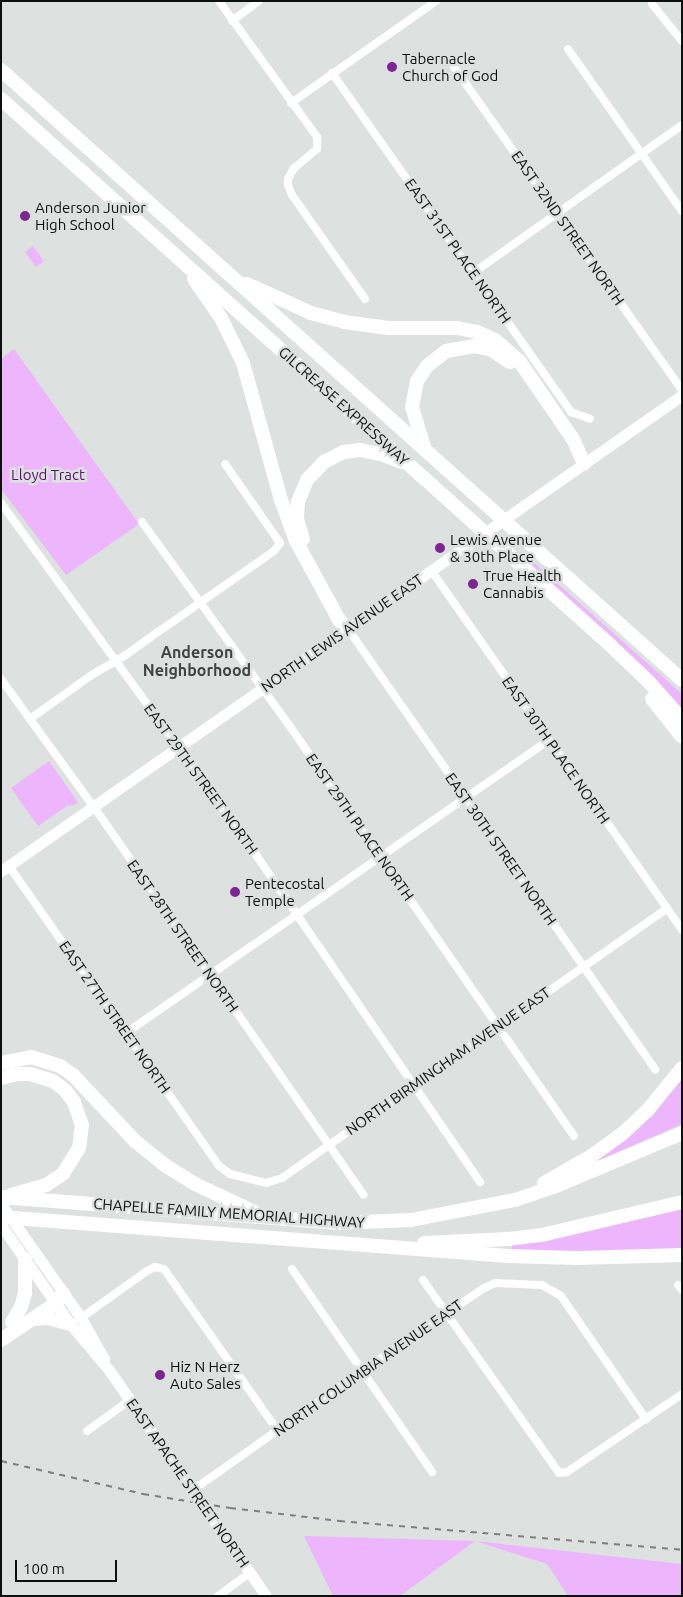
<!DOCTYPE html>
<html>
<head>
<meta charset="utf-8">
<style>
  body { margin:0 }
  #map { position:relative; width:683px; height:1597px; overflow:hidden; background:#dde1e0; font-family:Ubuntu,sans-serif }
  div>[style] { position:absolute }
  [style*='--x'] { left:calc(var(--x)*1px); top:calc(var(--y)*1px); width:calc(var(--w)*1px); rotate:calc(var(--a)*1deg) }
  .green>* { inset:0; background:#edb6fc }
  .street>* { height:8px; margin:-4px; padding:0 4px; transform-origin:4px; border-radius:4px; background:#fff }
  .secondary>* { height:11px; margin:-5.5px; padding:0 5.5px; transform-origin:5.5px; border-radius:5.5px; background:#fff }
  .highway>* { height:14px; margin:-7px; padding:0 7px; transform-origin:7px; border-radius:7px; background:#fff }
  .rail>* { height:2px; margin-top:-1px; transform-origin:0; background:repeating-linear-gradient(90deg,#7c7f7e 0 6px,transparent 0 12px) }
  .dots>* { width:14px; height:14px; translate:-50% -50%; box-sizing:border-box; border:2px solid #dde1e0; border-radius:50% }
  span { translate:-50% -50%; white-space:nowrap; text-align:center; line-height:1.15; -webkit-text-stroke:5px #dde1e0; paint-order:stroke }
  .poi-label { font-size:15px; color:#0e0f0f }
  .left { translate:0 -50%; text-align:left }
  .street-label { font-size:15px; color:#0e0f0f }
  .park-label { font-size:15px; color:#5b116c }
  .neighbourhood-label { font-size:16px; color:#414444; font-weight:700 }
  .frame { position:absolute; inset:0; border:2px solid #0e0f0f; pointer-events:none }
  .scale { position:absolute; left:15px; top:1560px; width:102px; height:22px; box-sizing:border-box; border:2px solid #0e0f0f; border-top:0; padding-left:6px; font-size:15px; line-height:18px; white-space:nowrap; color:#0e0f0f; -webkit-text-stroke:4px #dde1e0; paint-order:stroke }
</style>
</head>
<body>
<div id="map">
  <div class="green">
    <div style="clip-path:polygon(33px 246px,44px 261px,36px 267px,25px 252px)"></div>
    <div style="clip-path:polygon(14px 349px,139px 524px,66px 575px,1px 489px,1px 359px)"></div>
    <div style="clip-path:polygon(522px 552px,682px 694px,682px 711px,520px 556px)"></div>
    <div style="clip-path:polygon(49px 761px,78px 802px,74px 805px,67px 806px,38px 826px,11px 788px)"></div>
    <div style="clip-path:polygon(682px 1075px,682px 1124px,595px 1162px,594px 1159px)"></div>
    <div style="clip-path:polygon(682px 1207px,682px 1250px,597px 1252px,511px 1250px,513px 1243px)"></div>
    <div style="clip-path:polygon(304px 1536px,475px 1541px,682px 1564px,682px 1596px,565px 1596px,567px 1594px,547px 1564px,475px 1541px,400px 1596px,333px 1596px)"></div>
  </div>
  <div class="street">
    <div style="--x:219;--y:1;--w:168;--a:54.2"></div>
    <div style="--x:317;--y:137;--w:12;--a:90"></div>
    <div style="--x:317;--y:149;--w:30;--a:140"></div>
    <div style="--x:294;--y:168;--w:13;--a:119"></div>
    <div style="--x:288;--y:179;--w:6;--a:90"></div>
    <div style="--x:288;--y:185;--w:11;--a:68"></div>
    <div style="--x:292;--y:195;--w:127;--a:54.9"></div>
    <div style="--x:652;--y:4;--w:48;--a:51"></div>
    <div style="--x:232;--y:21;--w:34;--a:-37"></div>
    <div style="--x:568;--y:49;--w:198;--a:54.9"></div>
    <div style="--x:454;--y:67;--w:395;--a:54.8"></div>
    <div style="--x:332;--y:73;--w:415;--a:54.8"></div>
    <div style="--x:571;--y:412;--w:20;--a:20"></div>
    <div style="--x:291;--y:103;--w:177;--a:-35.1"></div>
    <div style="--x:473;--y:273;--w:256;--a:-35.3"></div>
    <div style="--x:1;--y:503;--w:404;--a:54"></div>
    <div style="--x:239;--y:830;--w:427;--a:55.6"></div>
    <div style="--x:142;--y:522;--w:251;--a:54.1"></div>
    <div style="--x:289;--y:725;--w:500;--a:55.26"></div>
    <div style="--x:431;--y:570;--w:439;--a:55.1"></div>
    <div style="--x:348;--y:629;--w:537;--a:55.1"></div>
    <div style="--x:1;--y:679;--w:170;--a:54.1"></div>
    <div style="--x:101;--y:817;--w:460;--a:55.2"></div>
    <div style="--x:30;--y:719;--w:74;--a:-35.6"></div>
    <div style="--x:90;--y:676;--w:42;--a:-30.3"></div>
    <div style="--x:126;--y:655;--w:39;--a:-36"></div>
    <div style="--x:158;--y:632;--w:141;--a:-34.9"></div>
    <div style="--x:274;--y:551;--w:10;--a:-53"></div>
    <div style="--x:280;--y:543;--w:96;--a:-124.8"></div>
    <div style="--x:9;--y:866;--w:365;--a:55"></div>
    <div style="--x:218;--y:1165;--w:15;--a:37"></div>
    <div style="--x:230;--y:1174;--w:37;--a:14"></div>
    <div style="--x:266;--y:1183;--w:17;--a:-17"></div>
    <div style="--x:282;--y:1178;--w:470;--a:-35"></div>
    <div style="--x:126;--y:1033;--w:515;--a:-34.71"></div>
    <div style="--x:292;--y:1269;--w:247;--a:55.4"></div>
    <div style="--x:423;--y:1280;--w:236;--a:54.8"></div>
    <div style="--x:559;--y:1473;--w:8;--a:-7"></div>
    <div style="--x:567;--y:1472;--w:139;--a:-34.1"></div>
    <div style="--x:678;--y:1285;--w:6;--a:51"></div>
    <div style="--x:81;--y:1318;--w:81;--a:-35.5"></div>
    <div style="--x:147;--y:1271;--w:9;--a:-27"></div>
    <div style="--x:155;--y:1267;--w:9;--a:13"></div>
    <div style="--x:164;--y:1269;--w:198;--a:54.9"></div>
    <div style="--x:87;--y:1431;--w:53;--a:-35.8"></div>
    <div style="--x:193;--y:1490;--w:207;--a:-35.2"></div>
    <div style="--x:362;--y:1371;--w:148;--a:-34.2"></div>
    <div style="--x:484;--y:1288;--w:12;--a:-24"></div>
    <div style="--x:495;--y:1283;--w:47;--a:2.4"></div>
    <div style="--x:542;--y:1285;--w:22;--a:30"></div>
    <div style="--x:561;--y:1296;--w:150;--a:55.4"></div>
    <div style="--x:218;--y:1596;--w:39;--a:-36"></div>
  </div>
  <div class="secondary">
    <div style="--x:1;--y:871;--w:831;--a:-34.95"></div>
    <div style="--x:1;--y:1204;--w:139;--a:54.9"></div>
    <div style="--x:81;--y:1318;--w:47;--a:60.7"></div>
    <div style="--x:1;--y:1225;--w:121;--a:55.1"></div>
    <div style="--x:70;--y:1324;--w:60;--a:49.7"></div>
    <div style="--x:109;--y:1370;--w:275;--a:55.2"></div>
  </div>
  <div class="highway">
    <div style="--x:1;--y:70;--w:914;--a:41.85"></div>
    <div style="--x:1;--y:99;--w:817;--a:41.87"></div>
    <div style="--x:609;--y:644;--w:55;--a:43.5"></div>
    <div style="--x:649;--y:682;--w:50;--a:48.3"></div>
    <div style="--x:194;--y:279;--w:47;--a:55.3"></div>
    <div style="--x:221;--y:318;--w:50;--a:63.9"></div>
    <div style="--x:243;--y:363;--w:142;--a:74.5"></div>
    <div style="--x:281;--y:500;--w:44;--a:69.9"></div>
    <div style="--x:296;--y:541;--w:90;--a:61.4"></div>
    <div style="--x:339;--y:620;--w:13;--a:45"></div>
    <div style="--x:247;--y:284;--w:70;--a:24.4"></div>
    <div style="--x:311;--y:313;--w:34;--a:15"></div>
    <div style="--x:344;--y:322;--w:45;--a:7.6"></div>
    <div style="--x:389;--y:328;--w:68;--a:0"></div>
    <div style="--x:457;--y:328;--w:20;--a:11"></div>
    <div style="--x:477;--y:332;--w:20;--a:24"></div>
    <div style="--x:495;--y:340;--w:33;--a:41"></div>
    <div style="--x:520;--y:362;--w:93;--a:55.5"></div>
    <div style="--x:573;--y:439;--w:27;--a:66"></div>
    <div style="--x:425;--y:450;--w:45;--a:-106.8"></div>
    <div style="--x:412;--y:407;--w:26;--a:-79"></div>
    <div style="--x:417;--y:381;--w:18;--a:-56"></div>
    <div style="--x:427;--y:366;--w:24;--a:-38"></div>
    <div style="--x:446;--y:351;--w:27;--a:-10"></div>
    <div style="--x:473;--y:346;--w:17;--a:10"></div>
    <div style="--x:490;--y:349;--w:24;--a:33"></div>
    <div style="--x:303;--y:539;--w:21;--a:-107"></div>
    <div style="--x:297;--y:519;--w:17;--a:-87"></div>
    <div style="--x:298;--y:502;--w:24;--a:-68"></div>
    <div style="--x:307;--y:480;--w:25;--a:-47"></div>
    <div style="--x:324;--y:462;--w:22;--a:-27"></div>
    <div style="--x:344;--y:452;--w:16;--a:-7"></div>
    <div style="--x:360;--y:450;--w:21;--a:11"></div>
    <div style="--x:381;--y:454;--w:22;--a:21"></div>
    <div style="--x:652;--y:699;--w:48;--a:51.7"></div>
    <div style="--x:1;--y:1063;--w:31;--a:-11"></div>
    <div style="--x:31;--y:1057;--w:30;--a:17"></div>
    <div style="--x:60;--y:1066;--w:16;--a:35"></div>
    <div style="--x:73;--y:1075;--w:91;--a:46.8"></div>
    <div style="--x:135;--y:1141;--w:36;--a:39"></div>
    <div style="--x:163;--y:1164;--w:38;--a:32"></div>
    <div style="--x:195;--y:1184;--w:73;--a:25.2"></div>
    <div style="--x:1;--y:1078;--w:16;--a:-14"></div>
    <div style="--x:17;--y:1074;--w:13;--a:0"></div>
    <div style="--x:30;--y:1074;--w:24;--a:17"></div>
    <div style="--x:53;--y:1081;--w:15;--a:37"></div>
    <div style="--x:65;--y:1090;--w:15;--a:53"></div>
    <div style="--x:74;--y:1102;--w:24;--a:71"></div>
    <div style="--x:82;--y:1125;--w:23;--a:97"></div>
    <div style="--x:79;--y:1148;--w:31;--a:122"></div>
    <div style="--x:63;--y:1174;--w:20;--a:147"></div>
    <div style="--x:46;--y:1185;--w:36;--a:164"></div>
    <div style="--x:544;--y:1183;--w:56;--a:-29.7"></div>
    <div style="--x:593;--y:1155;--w:34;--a:-36"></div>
    <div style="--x:621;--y:1135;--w:35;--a:-43"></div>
    <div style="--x:647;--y:1111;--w:55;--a:-50.9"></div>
    <div style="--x:1;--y:1197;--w:336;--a:4.4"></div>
    <div style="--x:336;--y:1223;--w:75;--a:-2.3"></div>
    <div style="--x:411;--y:1220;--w:106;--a:-10.9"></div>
    <div style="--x:515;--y:1200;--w:43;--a:-18.9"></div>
    <div style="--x:556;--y:1186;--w:137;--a:-22.8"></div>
    <div style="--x:1;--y:1217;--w:508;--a:4.4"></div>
    <div style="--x:508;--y:1256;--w:69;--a:1.7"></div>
    <div style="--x:577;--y:1258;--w:105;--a:-1.6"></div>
    <div style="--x:424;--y:1243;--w:84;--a:-2.7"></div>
    <div style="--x:508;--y:1239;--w:38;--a:-7"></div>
    <div style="--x:546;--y:1234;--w:140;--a:-13.2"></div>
    <div style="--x:33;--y:1319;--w:15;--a:-4"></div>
    <div style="--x:48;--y:1318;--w:23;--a:15"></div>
    <div style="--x:12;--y:1322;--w:17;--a:-59"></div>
    <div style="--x:21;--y:1307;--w:15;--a:-74"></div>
    <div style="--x:25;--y:1293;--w:34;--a:-90"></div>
    <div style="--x:1;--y:1340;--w:66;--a:-33.9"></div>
    <div style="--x:56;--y:1303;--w:12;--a:-55"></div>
  </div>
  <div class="rail">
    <div style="--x:1;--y:1461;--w:146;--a:13.1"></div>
    <div style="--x:143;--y:1494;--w:88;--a:9.1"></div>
    <div style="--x:230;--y:1508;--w:110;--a:6.8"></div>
    <div style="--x:339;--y:1521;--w:344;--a:4.8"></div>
  </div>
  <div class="dots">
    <div style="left:392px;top:67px;background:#7d2593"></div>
    <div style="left:25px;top:216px;background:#7d2593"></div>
    <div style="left:440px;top:548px;background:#7d2593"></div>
    <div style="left:473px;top:584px;background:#7d2593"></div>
    <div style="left:235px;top:892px;background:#7d2593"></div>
    <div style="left:160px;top:1375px;background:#7d2593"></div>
  </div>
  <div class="poi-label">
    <span class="left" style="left:402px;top:67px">Tabernacle<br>Church of God</span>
    <span class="left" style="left:35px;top:216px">Anderson Junior<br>High School</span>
    <span class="left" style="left:450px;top:548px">Lewis Avenue<br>&amp; 30th Place</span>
    <span class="left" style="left:483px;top:584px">True Health<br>Cannabis</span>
    <span class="left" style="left:245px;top:892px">Pentecostal<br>Temple</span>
    <span class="left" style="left:170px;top:1375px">Hiz N Herz<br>Auto Sales</span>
  </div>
  <div class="street-label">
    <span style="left:568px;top:228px;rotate:55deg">EAST 32ND STREET NORTH</span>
    <span style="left:458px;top:251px;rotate:55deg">EAST 31ST PLACE NORTH</span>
    <span style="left:344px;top:406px;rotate:42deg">GILCREASE EXPRESSWAY</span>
    <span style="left:342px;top:633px;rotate:-35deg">NORTH LEWIS AVENUE EAST</span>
    <span style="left:556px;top:750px;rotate:55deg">EAST 30TH PLACE NORTH</span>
    <span style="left:201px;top:779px;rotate:54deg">EAST 29TH STREET NORTH</span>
    <span style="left:360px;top:827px;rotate:55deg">EAST 29TH PLACE NORTH</span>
    <span style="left:501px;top:849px;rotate:55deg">EAST 30TH STREET NORTH</span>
    <span style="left:183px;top:936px;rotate:55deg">EAST 28TH STREET NORTH</span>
    <span style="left:115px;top:1017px;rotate:55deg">EAST 27TH STREET NORTH</span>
    <span style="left:448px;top:1061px;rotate:-35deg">NORTH BIRMINGHAM AVENUE EAST</span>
    <span style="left:229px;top:1213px;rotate:4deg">CHAPELLE FAMILY MEMORIAL HIGHWAY</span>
    <span style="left:368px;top:1368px;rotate:-35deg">NORTH COLUMBIA AVENUE EAST</span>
    <span style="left:188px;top:1483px;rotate:55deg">EAST APACHE STREET NORTH</span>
  </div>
  <div class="park-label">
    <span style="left:48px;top:475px">Lloyd Tract</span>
  </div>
  <div class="neighbourhood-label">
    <span style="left:197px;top:661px">Anderson<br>Neighborhood</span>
  </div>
  <div class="frame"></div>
  <div class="scale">100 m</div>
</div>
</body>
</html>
